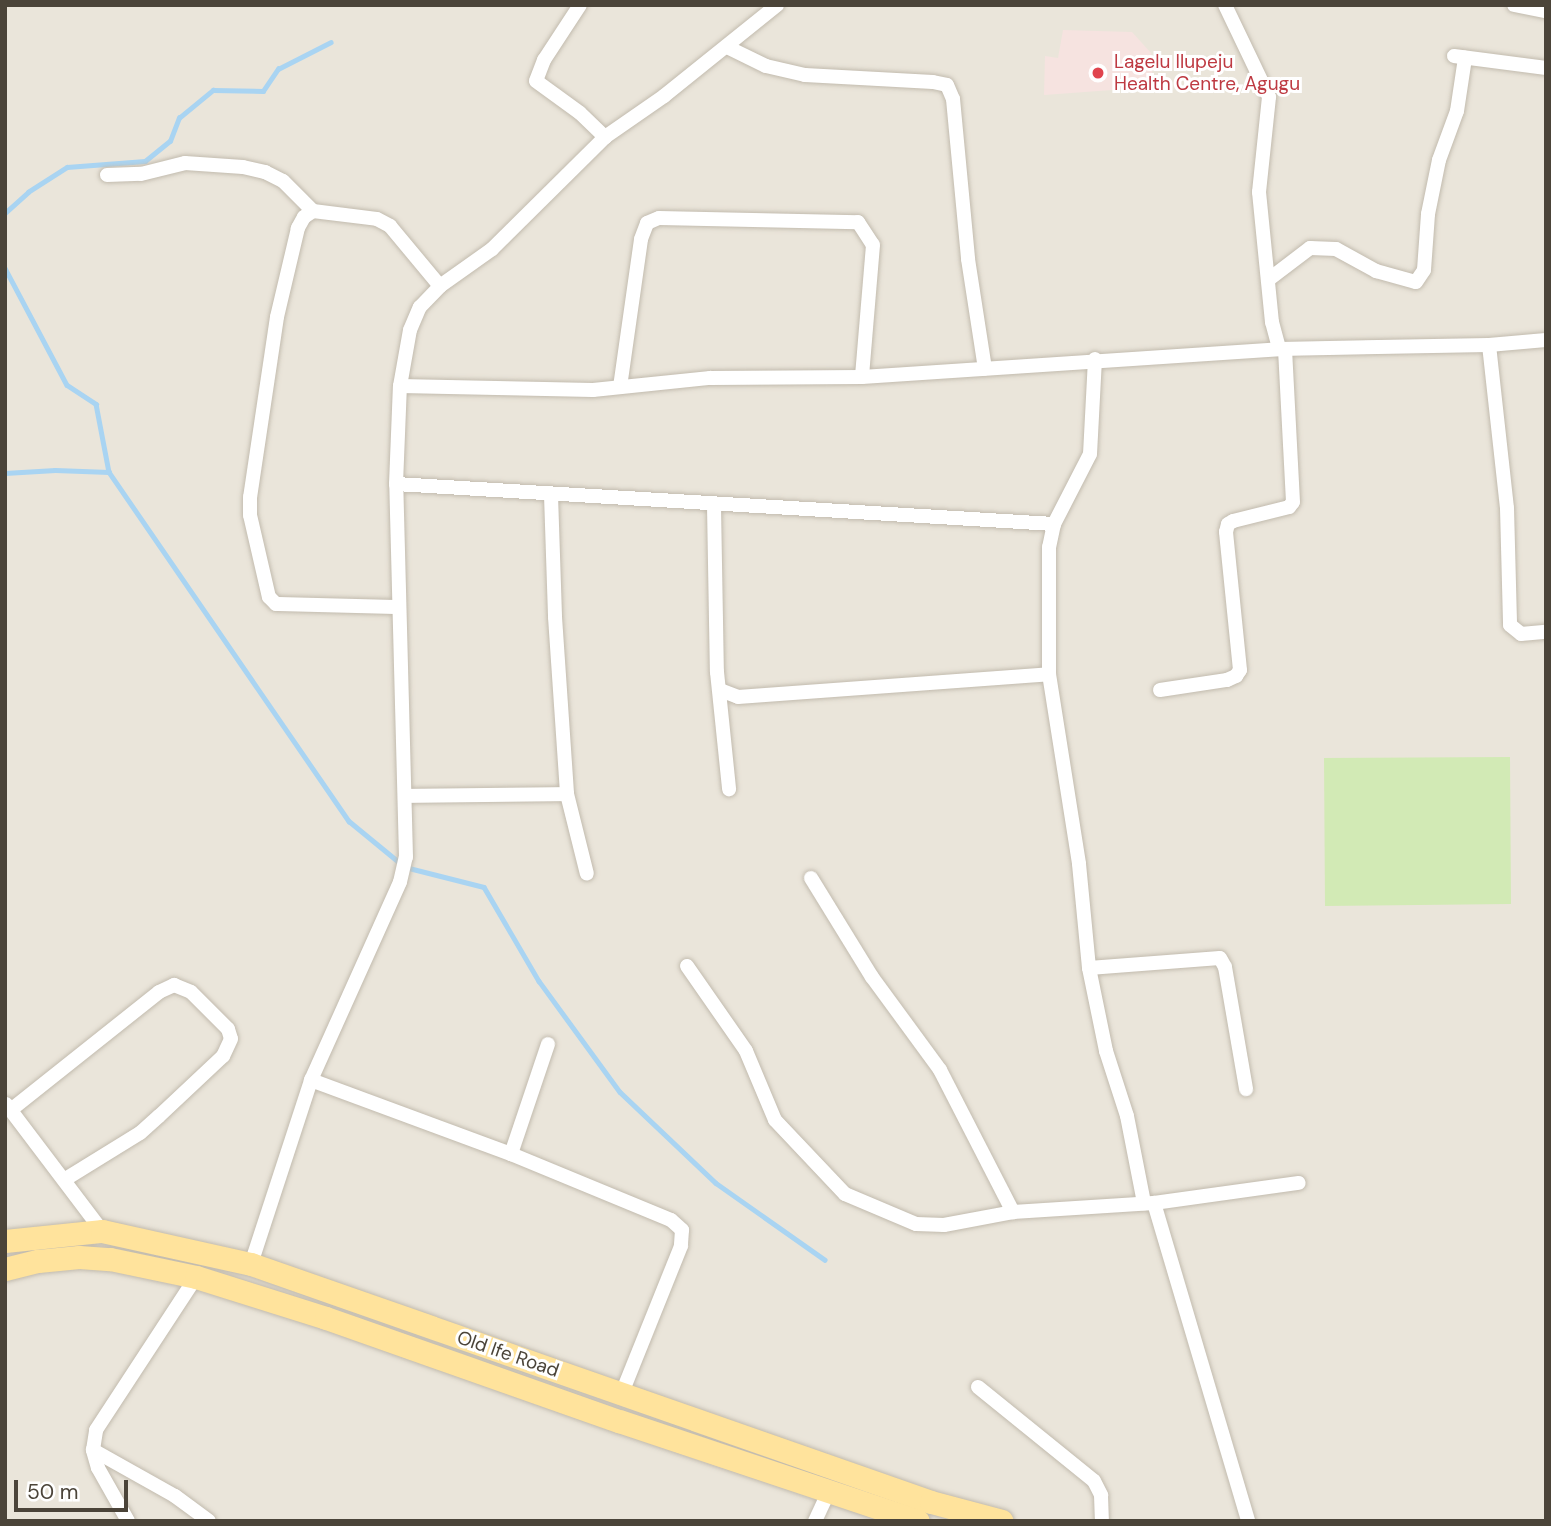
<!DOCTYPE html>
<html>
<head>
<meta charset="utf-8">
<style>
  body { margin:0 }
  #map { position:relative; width:1551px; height:1526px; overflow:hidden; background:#f6f3ec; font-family:"DM Sans",sans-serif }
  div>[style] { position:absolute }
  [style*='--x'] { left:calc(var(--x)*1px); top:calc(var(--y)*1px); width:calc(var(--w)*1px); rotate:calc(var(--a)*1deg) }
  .residential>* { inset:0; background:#eae5da }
  .medical>* { inset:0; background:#f6e3e0 }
  .green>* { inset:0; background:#d2eab5 }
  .stream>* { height:4.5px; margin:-2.25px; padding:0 2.25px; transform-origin:2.25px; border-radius:2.25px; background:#a9d4f2 }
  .roads { filter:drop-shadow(0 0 2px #c2bbae) drop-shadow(0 0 2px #c2bbae) }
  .minor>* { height:14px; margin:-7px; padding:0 7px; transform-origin:7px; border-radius:7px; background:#fff }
  .primary>* { height:23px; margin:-11.5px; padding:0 11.5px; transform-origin:11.5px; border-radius:11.5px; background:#ffe39c }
  .dots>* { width:19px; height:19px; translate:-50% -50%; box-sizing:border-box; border:4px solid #fff; border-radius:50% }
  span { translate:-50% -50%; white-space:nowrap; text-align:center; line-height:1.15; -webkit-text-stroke:6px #fff; paint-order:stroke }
  .health-label { font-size:19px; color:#be3a42 }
  .left { translate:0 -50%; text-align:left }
  .street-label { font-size:19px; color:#4b4439 }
  .frame { position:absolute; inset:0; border:7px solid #4b4439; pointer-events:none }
  .scale { position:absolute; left:14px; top:1480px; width:114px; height:32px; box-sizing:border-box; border:4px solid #4b4439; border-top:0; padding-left:9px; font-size:21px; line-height:24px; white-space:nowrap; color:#4b4439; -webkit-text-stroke:5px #fff; paint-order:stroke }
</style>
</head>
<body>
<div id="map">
  <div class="residential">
    <div style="clip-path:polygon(5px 5px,1546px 5px,1546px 1521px,5px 1521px)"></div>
  </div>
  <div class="medical">
    <div style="clip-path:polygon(1063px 30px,1132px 32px,1151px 53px,1153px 87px,1044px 95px,1045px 56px,1058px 58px)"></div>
  </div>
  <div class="green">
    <div style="clip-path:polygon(1510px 757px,1511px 904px,1325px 906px,1324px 758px)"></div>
  </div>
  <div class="stream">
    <div style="--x:5;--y:213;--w:31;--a:-42"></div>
    <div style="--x:28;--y:192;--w:46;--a:-32.7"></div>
    <div style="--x:67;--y:167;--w:78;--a:-4.4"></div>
    <div style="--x:145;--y:161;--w:32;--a:-39"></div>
    <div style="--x:170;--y:141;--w:25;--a:-69"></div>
    <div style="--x:179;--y:118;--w:44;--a:-39.5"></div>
    <div style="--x:213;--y:90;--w:50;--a:1.1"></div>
    <div style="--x:263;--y:91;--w:27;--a:-56"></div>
    <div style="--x:278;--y:69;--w:59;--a:-27"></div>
    <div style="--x:5;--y:268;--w:132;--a:62.1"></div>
    <div style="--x:67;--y:385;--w:35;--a:33"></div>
    <div style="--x:96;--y:404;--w:69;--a:79.2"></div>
    <div style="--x:109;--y:472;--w:424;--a:55.5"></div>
    <div style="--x:349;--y:821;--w:72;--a:39.4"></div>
    <div style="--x:405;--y:867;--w:81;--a:14.2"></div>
    <div style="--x:484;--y:887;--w:109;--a:59.7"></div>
    <div style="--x:539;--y:981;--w:137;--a:53.9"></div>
    <div style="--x:620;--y:1092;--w:132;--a:43.5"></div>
    <div style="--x:716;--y:1183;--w:133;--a:35.2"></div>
    <div style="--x:5;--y:473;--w:50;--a:-3.4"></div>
    <div style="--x:55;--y:470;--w:54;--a:2.1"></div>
  </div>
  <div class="roads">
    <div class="minor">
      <div style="--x:580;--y:5;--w:66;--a:123.2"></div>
      <div style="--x:544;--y:60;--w:22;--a:111"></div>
      <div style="--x:536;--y:81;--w:54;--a:36"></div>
      <div style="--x:580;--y:113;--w:35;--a:44"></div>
      <div style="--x:1225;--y:5;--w:102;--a:64.4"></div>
      <div style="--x:1269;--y:97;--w:96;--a:96"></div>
      <div style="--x:1259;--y:192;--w:131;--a:84.3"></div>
      <div style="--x:1272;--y:322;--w:28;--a:75"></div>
      <div style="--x:1514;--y:5;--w:33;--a:11"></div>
      <div style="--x:727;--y:47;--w:43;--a:26"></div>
      <div style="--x:766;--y:66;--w:40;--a:13"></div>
      <div style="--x:805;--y:75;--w:128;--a:3.1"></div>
      <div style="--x:933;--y:82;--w:14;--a:12"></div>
      <div style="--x:947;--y:85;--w:15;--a:67"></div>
      <div style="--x:953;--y:99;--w:161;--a:84.6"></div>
      <div style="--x:968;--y:259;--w:111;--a:81.2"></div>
      <div style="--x:1454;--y:56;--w:93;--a:7.4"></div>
      <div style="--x:107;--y:175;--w:34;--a:-2"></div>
      <div style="--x:141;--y:174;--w:45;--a:-14"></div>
      <div style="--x:185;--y:163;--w:58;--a:3.9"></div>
      <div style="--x:243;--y:167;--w:23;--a:13"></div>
      <div style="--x:265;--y:172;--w:20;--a:27"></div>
      <div style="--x:283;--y:181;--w:42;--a:45"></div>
      <div style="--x:313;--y:211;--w:64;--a:7.1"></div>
      <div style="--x:377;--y:219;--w:15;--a:28"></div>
      <div style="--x:390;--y:226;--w:78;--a:50.2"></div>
      <div style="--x:313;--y:211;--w:11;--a:146"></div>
      <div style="--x:304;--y:217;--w:13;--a:119"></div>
      <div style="--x:298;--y:228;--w:91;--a:103.3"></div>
      <div style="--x:277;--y:317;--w:182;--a:98.5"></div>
      <div style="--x:250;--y:497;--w:18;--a:90"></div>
      <div style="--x:250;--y:515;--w:84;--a:77"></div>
      <div style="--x:269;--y:597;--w:10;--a:45"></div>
      <div style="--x:276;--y:604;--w:122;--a:1.4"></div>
      <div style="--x:1268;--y:280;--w:53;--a:-37.3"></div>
      <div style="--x:1310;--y:248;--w:26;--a:2"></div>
      <div style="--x:1336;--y:249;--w:46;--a:28.8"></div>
      <div style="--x:1376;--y:271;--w:41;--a:15.4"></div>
      <div style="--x:1416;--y:282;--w:14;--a:-56"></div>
      <div style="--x:1424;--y:270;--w:56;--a:-85.9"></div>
      <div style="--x:1428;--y:214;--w:55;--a:-78.5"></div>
      <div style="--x:1439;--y:160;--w:52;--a:-69.8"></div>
      <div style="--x:1457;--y:111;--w:54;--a:-81.4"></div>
      <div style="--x:1489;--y:345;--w:164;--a:83.7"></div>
      <div style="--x:1507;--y:508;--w:117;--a:88.5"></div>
      <div style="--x:1510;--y:625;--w:14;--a:39"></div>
      <div style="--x:1521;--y:634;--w:25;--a:-5"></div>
      <div style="--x:1095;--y:359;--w:95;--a:93"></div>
      <div style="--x:1090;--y:454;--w:79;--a:117.2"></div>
      <div style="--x:1054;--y:524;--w:24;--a:102"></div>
      <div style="--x:1049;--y:547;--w:127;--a:90"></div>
      <div style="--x:1049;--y:674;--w:192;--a:81"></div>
      <div style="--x:1079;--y:864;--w:104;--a:84.5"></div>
      <div style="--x:1089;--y:968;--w:85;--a:78.4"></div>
      <div style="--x:1106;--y:1051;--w:68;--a:72.1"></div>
      <div style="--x:1127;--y:1116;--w:89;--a:78.9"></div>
      <div style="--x:400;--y:386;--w:193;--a:1.2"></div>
      <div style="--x:593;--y:390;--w:118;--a:-5.9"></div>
      <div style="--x:710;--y:378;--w:152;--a:-0.4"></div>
      <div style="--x:862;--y:377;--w:418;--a:-3.8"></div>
      <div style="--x:1279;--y:349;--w:210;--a:-1.1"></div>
      <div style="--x:1489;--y:345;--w:57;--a:-5"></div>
      <div style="--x:620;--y:387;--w:149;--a:-81.9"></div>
      <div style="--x:641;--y:239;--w:17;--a:-69"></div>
      <div style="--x:647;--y:223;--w:13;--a:-23"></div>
      <div style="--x:659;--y:218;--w:199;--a:1.2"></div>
      <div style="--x:858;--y:222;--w:27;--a:57"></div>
      <div style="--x:873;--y:245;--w:132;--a:94.8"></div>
      <div style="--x:396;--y:484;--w:659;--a:3.48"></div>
      <div style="--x:551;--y:495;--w:122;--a:88.1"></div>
      <div style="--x:555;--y:617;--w:177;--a:86.1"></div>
      <div style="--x:567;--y:794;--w:82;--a:76"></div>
      <div style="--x:714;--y:506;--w:166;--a:89"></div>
      <div style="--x:717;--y:672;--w:118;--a:84.1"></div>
      <div style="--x:720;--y:690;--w:19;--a:21"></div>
      <div style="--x:738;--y:697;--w:312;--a:-4.2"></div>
      <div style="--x:1160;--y:690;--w:68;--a:-8.5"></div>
      <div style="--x:1227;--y:680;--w:10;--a:-24"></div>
      <div style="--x:1236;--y:676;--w:7;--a:-56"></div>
      <div style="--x:1240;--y:670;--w:139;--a:-95.8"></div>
      <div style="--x:1226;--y:532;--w:8;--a:-76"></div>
      <div style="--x:1228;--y:524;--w:6;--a:-31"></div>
      <div style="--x:1233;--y:521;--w:58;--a:-14"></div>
      <div style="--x:1289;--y:507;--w:6;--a:-51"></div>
      <div style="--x:1293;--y:502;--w:152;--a:-93"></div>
      <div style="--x:405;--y:796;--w:162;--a:-0.7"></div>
      <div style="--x:811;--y:878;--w:116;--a:58.4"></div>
      <div style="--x:872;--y:977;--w:115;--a:53.8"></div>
      <div style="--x:940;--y:1070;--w:160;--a:62.8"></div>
      <div style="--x:687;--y:966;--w:103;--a:55.2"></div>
      <div style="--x:746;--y:1051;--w:75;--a:67.2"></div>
      <div style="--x:775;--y:1120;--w:102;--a:46.6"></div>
      <div style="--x:845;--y:1194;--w:77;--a:22.9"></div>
      <div style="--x:916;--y:1224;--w:28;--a:2"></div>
      <div style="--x:944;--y:1225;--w:70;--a:-10.7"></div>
      <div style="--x:1013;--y:1212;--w:141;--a:-3.7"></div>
      <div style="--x:1154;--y:1203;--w:146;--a:-7.9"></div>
      <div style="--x:1089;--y:968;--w:131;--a:-4.4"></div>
      <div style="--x:1220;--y:958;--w:10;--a:61"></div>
      <div style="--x:1225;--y:967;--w:124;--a:80.2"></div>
      <div style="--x:311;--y:1080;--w:213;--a:20.3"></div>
      <div style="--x:511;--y:1154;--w:173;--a:22.4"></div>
      <div style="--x:671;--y:1220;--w:15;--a:42"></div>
      <div style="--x:682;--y:1230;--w:16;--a:94"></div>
      <div style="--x:681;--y:1246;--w:158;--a:111.9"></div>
      <div style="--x:6;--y:1104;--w:159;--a:52.9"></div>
      <div style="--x:12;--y:1109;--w:188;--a:-38.5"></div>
      <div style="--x:159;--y:992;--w:17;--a:-25"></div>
      <div style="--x:174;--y:985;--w:18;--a:22"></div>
      <div style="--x:191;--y:992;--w:52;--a:45"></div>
      <div style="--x:228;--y:1029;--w:10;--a:73"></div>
      <div style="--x:231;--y:1039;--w:19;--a:115"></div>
      <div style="--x:223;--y:1056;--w:88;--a:136.8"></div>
      <div style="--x:159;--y:1116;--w:25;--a:138"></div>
      <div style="--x:140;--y:1133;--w:89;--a:148.3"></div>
      <div style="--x:511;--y:1154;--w:116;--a:-71.4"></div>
      <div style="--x:1154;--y:1203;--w:332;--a:73.5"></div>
      <div style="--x:251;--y:1264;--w:194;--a:-71.9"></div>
      <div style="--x:311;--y:1080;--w:217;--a:-65.8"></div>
      <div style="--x:400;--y:882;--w:26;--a:-77"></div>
      <div style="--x:406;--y:857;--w:373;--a:-91.5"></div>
      <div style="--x:396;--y:484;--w:98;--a:-87.7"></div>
      <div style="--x:400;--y:386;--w:57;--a:-79.9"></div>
      <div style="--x:410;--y:330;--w:25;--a:-67"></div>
      <div style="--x:420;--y:307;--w:29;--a:-46"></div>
      <div style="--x:440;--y:286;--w:64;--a:-35.4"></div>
      <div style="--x:492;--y:249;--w:159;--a:-44.7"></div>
      <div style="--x:605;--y:137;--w:72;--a:-34.8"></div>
      <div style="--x:664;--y:96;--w:145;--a:-38.8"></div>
      <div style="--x:978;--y:1387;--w:149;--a:39"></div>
      <div style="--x:1094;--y:1481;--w:16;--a:63"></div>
      <div style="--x:1101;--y:1495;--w:26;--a:88"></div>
      <div style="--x:93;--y:1450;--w:94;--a:29.3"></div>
      <div style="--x:175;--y:1496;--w:42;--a:36.3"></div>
      <div style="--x:128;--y:1521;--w:61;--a:-119.5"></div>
      <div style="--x:98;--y:1468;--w:19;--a:-106"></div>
      <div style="--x:93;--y:1450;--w:20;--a:-81"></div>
      <div style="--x:96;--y:1430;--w:183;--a:-56.8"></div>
      <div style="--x:815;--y:1521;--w:33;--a:-65"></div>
    </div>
    <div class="primary">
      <div style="--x:5;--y:1241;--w:98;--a:-5.9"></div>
      <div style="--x:102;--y:1231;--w:153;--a:12.5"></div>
      <div style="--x:251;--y:1264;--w:720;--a:19.29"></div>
      <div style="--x:931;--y:1502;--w:73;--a:15"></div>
      <div style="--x:5;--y:1269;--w:34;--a:-14"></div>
      <div style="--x:38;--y:1261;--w:41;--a:-5.6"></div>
      <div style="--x:79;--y:1257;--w:31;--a:4"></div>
      <div style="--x:110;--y:1259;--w:88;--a:11.8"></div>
      <div style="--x:196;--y:1277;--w:136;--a:17.5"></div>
      <div style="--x:326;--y:1318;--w:311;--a:19.4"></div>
      <div style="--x:619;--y:1421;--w:315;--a:18.5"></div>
    </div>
  </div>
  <div class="dots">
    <div style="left:1098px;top:73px;background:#e0444e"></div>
  </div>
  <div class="health-label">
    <span class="left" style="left:1114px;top:73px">Lagelu Ilupeju<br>Health Centre, Agugu</span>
  </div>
  <div class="street-label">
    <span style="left:508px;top:1354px;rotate:19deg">Old Ife Road</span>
  </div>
  <div class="frame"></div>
  <div class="scale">50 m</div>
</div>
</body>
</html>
